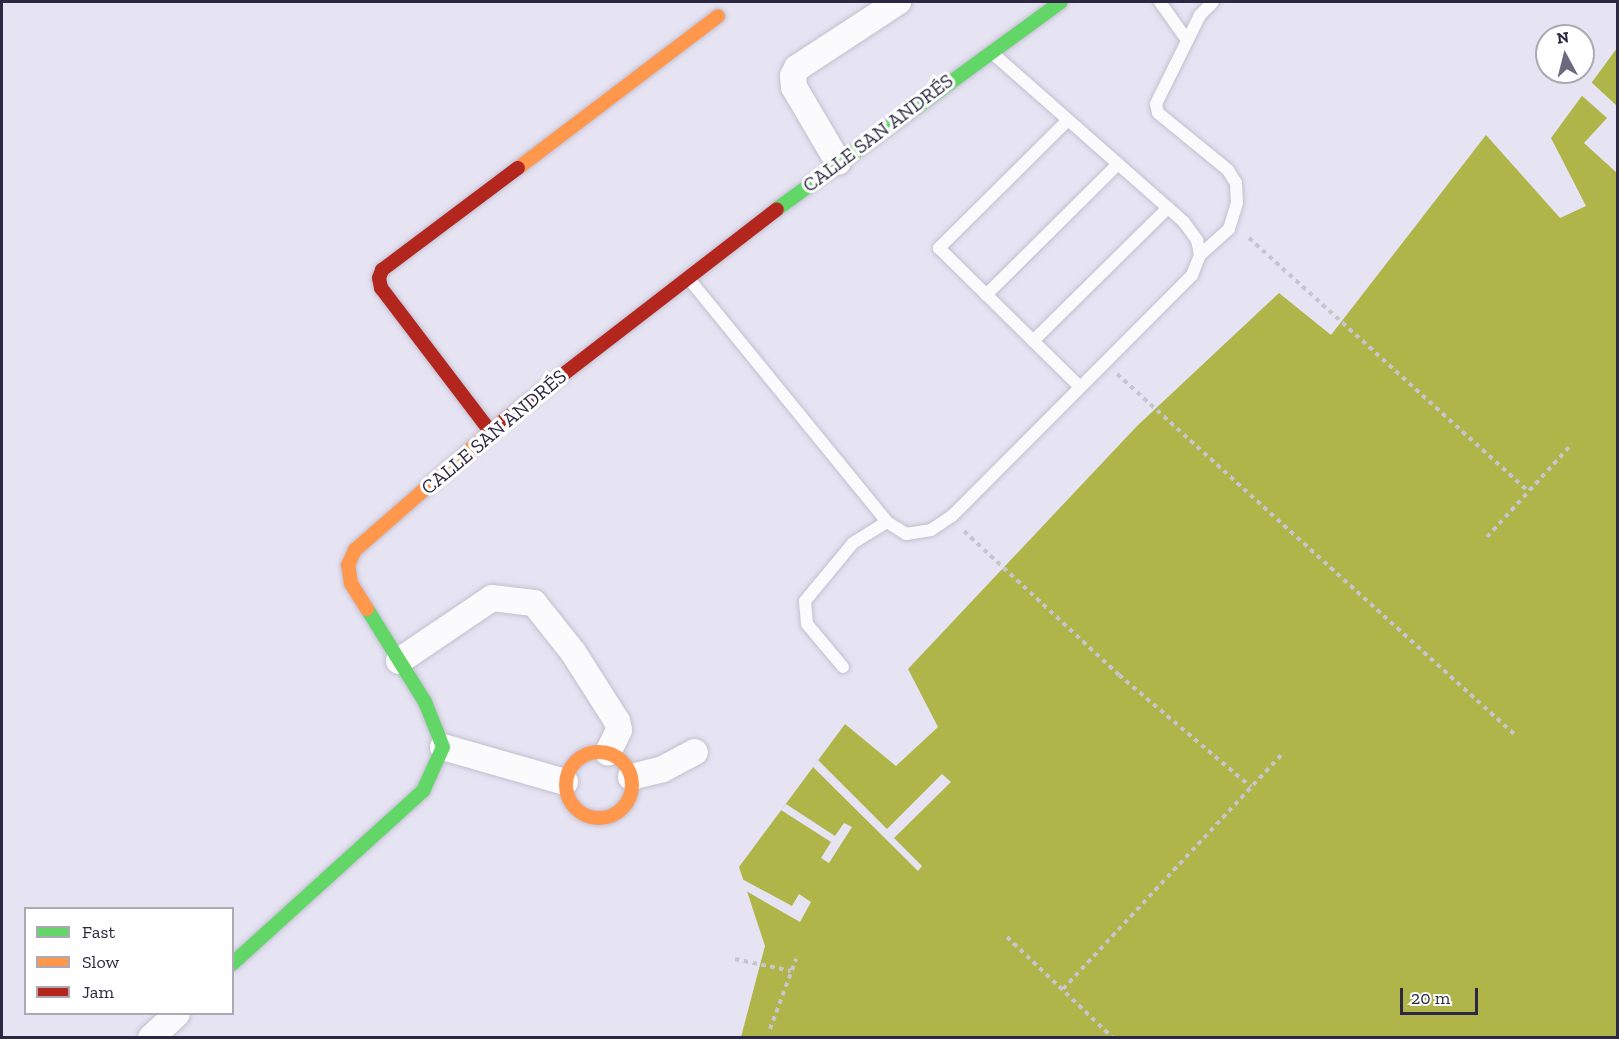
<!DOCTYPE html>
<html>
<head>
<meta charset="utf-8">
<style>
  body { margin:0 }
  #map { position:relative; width:1619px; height:1039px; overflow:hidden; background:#e6e3f2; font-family:"Zilla Slab",serif }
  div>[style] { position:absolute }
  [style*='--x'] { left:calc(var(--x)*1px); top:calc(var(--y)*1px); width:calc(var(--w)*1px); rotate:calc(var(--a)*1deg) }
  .water>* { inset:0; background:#afb549 }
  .pier>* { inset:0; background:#e6e3f2 }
  .path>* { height:4px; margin-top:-2px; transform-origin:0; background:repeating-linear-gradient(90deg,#c7c5cd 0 4.5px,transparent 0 9px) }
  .roads { filter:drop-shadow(0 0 2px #c2bfd1) drop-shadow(0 0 2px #c2bfd1) }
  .lane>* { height:12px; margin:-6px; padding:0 6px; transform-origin:6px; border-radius:6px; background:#fbfbfd }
  .street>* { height:26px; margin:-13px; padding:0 13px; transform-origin:13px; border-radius:13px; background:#fbfbfd }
  .fast>* { height:14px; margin:-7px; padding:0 7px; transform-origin:7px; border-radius:7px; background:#63d668 }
  .slow>* { height:14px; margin:-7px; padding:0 7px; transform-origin:7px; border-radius:7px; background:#ff974d }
  .slow>.ring { margin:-7px; padding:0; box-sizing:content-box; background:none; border:14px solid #ff974d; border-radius:50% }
  .jam>* { height:14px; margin:-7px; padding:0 7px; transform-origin:7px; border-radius:7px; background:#b3261e }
  span { translate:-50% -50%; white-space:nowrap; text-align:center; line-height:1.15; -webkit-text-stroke:6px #fff; paint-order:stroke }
  .street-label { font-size:20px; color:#2d2841 }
  .frame { position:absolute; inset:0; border:3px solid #2d2841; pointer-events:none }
  .legend { position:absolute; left:24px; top:907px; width:210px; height:108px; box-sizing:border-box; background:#fff; border:2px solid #aba9b3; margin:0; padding:8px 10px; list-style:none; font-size:18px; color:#2d2841 }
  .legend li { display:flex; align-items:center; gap:12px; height:30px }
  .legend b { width:30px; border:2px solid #aba9b3 }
  .north { position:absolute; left:1535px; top:24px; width:60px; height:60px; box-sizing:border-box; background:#fff; border:2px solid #aba9b3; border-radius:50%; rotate:353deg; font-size:16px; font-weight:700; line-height:24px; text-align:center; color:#2d2841 }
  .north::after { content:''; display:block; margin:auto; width:21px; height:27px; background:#6e697f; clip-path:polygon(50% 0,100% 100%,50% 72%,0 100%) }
  .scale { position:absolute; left:1400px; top:988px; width:78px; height:27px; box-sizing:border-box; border:3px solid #2d2841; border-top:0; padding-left:8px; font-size:18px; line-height:21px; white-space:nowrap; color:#2d2841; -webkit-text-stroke:4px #fff; paint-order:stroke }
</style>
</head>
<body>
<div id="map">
  <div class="water">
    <div style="clip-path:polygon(1617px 48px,1617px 1037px,741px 1037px,765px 946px,739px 867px,845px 724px,896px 766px,938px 727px,908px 669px,1137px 426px,1279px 293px,1331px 335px,1486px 135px,1560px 218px,1586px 206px,1551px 138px)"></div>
  </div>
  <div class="pier">
    <div style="clip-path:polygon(1590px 81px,1617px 106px,1617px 173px,1584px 143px,1607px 118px,1580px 94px)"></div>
    <div style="clip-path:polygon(818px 760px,887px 829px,942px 774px,951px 782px,894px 838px,922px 866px,918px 871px,813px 767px)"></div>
    <div style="clip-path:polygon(786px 804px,835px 836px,844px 823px,852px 827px,829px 863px,821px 858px,831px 842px,781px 810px)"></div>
    <div style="clip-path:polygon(742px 879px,792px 906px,799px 894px,811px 902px,800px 922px,746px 891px)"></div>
  </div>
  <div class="path">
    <div style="--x:1249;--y:238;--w:375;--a:42.2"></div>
    <div style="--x:1117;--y:374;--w:536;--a:42.2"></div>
    <div style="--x:964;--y:531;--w:212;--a:42.9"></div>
    <div style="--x:1119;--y:675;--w:173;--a:40.3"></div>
    <div style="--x:1487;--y:537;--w:126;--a:-47.6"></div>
    <div style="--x:1007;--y:937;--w:146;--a:43.6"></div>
    <div style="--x:735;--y:959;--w:57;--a:12.1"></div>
    <div style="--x:1063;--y:989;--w:324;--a:-47"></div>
    <div style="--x:770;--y:1029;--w:75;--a:-69.6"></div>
  </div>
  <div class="roads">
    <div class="lane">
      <div style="--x:1160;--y:2;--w:47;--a:54.6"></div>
      <div style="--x:1068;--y:120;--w:182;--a:135.2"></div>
      <div style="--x:939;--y:248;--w:198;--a:44.6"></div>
      <div style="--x:1200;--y:255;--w:39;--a:-42"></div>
      <div style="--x:1229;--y:229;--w:27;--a:-73"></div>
      <div style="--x:1237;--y:203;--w:20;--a:-93"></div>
      <div style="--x:1236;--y:183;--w:15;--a:-122"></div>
      <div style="--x:1228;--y:170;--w:90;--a:-140.8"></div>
      <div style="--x:1158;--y:113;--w:9;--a:-103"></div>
      <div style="--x:1156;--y:104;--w:99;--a:-63.7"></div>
      <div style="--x:1200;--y:15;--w:18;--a:-45"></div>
      <div style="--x:689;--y:279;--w:313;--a:50.8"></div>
      <div style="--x:887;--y:522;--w:22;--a:32"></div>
      <div style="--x:906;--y:534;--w:25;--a:-9"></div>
      <div style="--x:931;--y:530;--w:25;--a:-34"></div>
      <div style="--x:952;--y:516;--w:340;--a:-45.1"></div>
      <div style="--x:1192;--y:275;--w:22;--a:-68"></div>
      <div style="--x:1200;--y:255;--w:15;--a:-101"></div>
      <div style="--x:1197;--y:240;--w:22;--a:-126"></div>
      <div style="--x:1184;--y:222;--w:256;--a:-138.6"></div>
      <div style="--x:986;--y:295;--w:186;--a:-44.8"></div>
      <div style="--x:1033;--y:341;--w:190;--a:-44.6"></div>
      <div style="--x:843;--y:667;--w:56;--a:-129.9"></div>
      <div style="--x:807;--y:624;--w:23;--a:-95"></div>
      <div style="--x:805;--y:601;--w:75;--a:-50.4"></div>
      <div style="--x:853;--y:543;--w:40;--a:-32"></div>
    </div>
    <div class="street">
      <div style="--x:838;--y:162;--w:87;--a:-120.4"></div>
      <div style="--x:794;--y:87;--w:11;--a:-95"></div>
      <div style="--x:793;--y:76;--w:9;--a:-63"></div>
      <div style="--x:797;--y:68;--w:121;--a:-33.2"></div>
      <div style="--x:399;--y:661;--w:112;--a:-34.1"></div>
      <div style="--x:492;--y:598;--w:42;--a:6.8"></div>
      <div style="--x:534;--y:603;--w:63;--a:51.5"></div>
      <div style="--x:573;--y:652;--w:82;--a:57.5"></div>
      <div style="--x:617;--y:721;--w:9;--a:77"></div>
      <div style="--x:619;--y:730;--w:25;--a:116"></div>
      <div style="--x:443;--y:747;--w:127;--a:16"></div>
      <div style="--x:631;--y:777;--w:33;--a:-14"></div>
      <div style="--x:663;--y:769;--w:36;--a:-28"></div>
      <div style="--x:151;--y:1038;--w:35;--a:-43"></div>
    </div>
    <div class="fast">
      <div style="--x:777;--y:209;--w:351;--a:-36.1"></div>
      <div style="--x:232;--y:964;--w:258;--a:-42.2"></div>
      <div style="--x:423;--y:791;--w:48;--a:-65.6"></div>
      <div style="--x:443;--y:747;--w:48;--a:-111.8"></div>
      <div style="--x:425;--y:702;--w:110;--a:-121.9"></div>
    </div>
    <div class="slow">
      <div style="--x:518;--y:168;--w:251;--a:-37.2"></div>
      <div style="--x:367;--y:609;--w:31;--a:-122"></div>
      <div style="--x:351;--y:583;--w:18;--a:-99"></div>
      <div style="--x:348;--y:565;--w:17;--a:-65"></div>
      <div style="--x:355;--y:550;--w:196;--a:-41.1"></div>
      <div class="ring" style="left:566px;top:752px;width:52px;height:52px"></div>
    </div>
    <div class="jam">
      <div style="--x:503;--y:421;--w:346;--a:-37.7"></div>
      <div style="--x:490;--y:431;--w:180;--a:-127.3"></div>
      <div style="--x:381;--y:288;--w:10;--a:-101"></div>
      <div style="--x:379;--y:278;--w:9;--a:-69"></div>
      <div style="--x:382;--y:270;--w:170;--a:-36.9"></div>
    </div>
  </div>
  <div class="street-label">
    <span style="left:878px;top:133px;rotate:-37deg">CALLE SAN ANDRÉS</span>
    <span style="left:494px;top:432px;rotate:-40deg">CALLE SAN ANDRÉS</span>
  </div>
  <div class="frame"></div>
  <ul class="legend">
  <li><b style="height:8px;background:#63d668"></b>Fast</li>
  <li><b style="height:8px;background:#ff974d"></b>Slow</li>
  <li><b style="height:8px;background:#b3261e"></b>Jam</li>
  </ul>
  <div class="north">N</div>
  <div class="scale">20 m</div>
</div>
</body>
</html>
